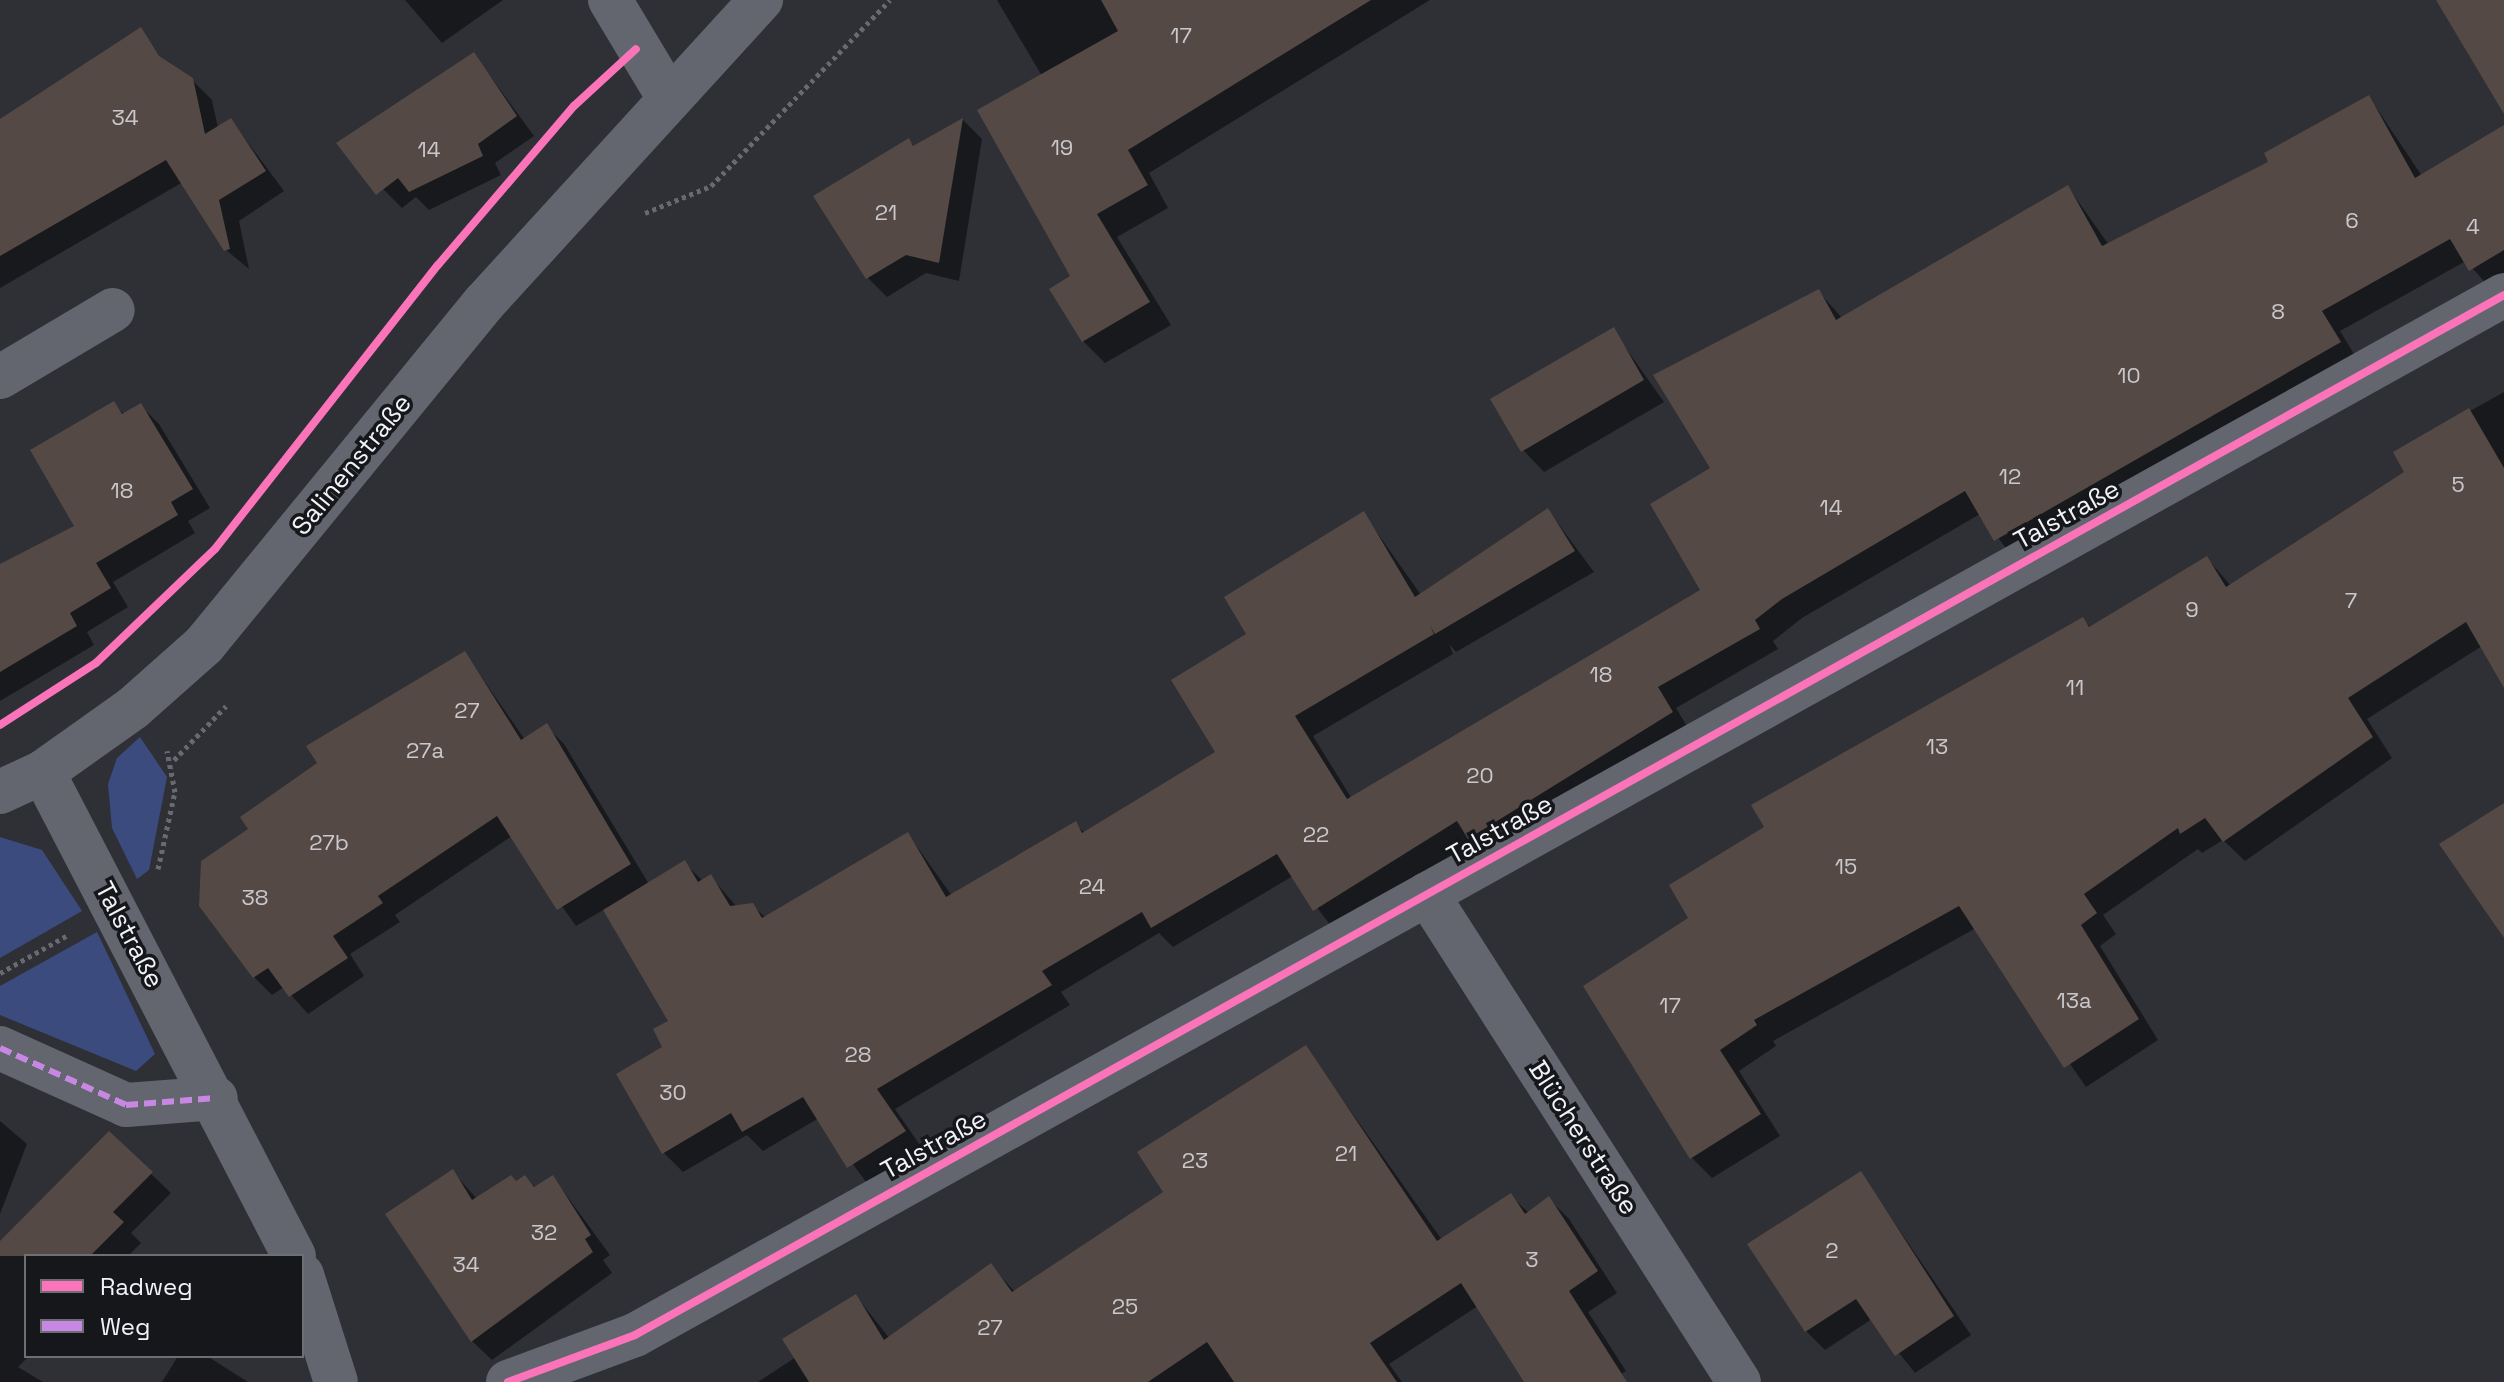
<!DOCTYPE html>
<html>
<head>
<meta charset="utf-8">
<style>
  body { margin:0 }
  #map { position:relative; width:2504px; height:1382px; overflow:hidden; background:#2e3035; font-family:"Space Grotesk",sans-serif }
  div>[style] { position:absolute }
  [style*='--x'] { left:calc(var(--x)*1px); top:calc(var(--y)*1px); width:calc(var(--w)*1px); rotate:calc(var(--a)*1deg) }
  .green>* { inset:0; background:#3c4b7e }
  .shadow>* { inset:0; background:#0007 }
  .building>* { inset:0; background:#544944 }
  .path>* { height:5px; margin-top:-2.5px; transform-origin:0; background:repeating-linear-gradient(90deg,#686a70 0 4px,transparent 0 8px) }
  .minor>* { height:44px; margin:-22px; padding:0 22px; transform-origin:22px; border-radius:22px; background:#63666e }
  .quiet>* { height:6px; margin-top:-3px; transform-origin:0; background:repeating-linear-gradient(90deg,#c787e3 0 12px,transparent 0 18px) }
  .cycleway>* { height:8px; margin:-4px; padding:0 4px; transform-origin:4px; border-radius:4px; background:#fb73b8 }
  span { translate:-50% -50%; white-space:nowrap; text-align:center; line-height:1.15; -webkit-text-stroke:7px #15171b; paint-order:stroke }
  .number-label { font-size:22px; color:#cac8cc }
  .number-label span { -webkit-text-stroke-width:0 }
  .street-label { font-size:26px; color:#f1f3f9 }
  .legend { position:absolute; left:24px; top:1254px; width:280px; height:104px; box-sizing:border-box; background:#15171b; border:2px solid #6d6f74; margin:0; padding:10px 14px; list-style:none; font-size:24px; color:#f1f3f9 }
  .legend li { display:flex; align-items:center; gap:16px; height:40px }
  .legend b { width:40px; border:2px solid #6d6f74 }
</style>
</head>
<body>
<div id="map">
  <div class="green">
    <div style="clip-path:polygon(140px 737px,167px 777px,149px 870px,137px 879px,112px 828px,108px 784px,117px 758px)"></div>
    <div style="clip-path:polygon(0 837px,42px 850px,82px 911px,0 958px)"></div>
    <div style="clip-path:polygon(97px 932px,155px 1054px,136px 1071px,0 1015px,0 986px)"></div>
  </div>
  <div class="shadow">
    <div style="clip-path:polygon(405px 0,503px 0,442px 43px)"></div>
    <div style="clip-path:polygon(997px 0,1430px 0,1149px 173px,1168px 208px,1117px 237px,1171px 325px,1105px 363px,1083px 341px,1042px 76px)"></div>
    <div style="clip-path:polygon(474px 54px,534px 136px,495px 163px,501px 175px,429px 210px,416px 197px,402px 208px,383px 189px)"></div>
    <div style="clip-path:polygon(191px 79px,212px 100px,218px 128px,231px 120px,284px 191px,239px 221px,249px 269px,226px 250px,183px 182px,0 288px,0 121px)"></div>
    <div style="clip-path:polygon(2369px 97px,2422px 176px,2504px 127px,2504px 282px,2491px 289px,2466px 261px,2340px 331px,2359px 362px,2015px 560px,1980px 514px,1802px 618px,1773px 641px,1778px 649px,1676px 708px,1691px 733px,1489px 857px,1474px 842px,1334px 930px,1293px 876px,1173px 947px,1159px 933px,1061px 992px,1070px 1005px,895px 1109px,924px 1151px,869px 1186px,819px 1118px,763px 1151px,747px 1135px,683px 1172px,663px 1152px,671px 1022px,605px 909px,576px 926px,512px 836px,395px 915px,400px 922px,350px 954px,364px 976px,308px 1014px,284px 987px,272px 995px,254px 977px,201px 905px,251px 829px,320px 763px,465px 653px,525px 740px,546px 726px,564px 744px,649px 884px,684px 863px,703px 881px,710px 876px,737px 907px,752px 905px,766px 918px,908px 834px,952px 896px,1075px 824px,1085px 833px,1218px 753px,1248px 635px,1364px 514px,1421px 595px,1548px 510px,1594px 572px,1456px 652px,1449px 644px,1453px 654px,1313px 736px,1352px 799px,1703px 591px,1713px 469px,1818px 291px,1843px 319px,2068px 187px,2109px 245px,2271px 163px)"></div>
    <div style="clip-path:polygon(963px 120px,982px 139px,959px 281px,926px 273px,887px 297px,867px 277px,908px 140px,915px 147px)"></div>
    <div style="clip-path:polygon(1613px 330px,1664px 402px,1544px 472px,1523px 450px)"></div>
    <div style="clip-path:polygon(2504px 392px,2504px 684px,2482px 646px,2367px 719px,2392px 758px,2245px 861px,2223px 840px,2202px 853px,2198px 849px,2103px 915px,2116px 934px,2100px 946px,2158px 1040px,2086px 1087px,1976px 928px,1773px 1041px,1776px 1046px,1739px 1071px,1780px 1136px,1712px 1178px,1692px 1158px,1690px 919px,1767px 828px,2083px 619px,2091px 628px,2207px 558px,2231px 586px,2407px 473px,2395px 453px)"></div>
    <div style="clip-path:polygon(113px 404px,125px 415px,141px 406px,159px 424px,210px 508px,188px 521px,195px 533px,113px 582px,128px 607px,87px 632px,94px 645px,0 701px,0 568px,77px 527px)"></div>
    <div style="clip-path:polygon(1306px 1048px,1442px 1240px,1510px 1195px,1529px 1213px,1549px 1199px,1569px 1219px,1617px 1293px,1588px 1312px,1626px 1371px,1608px 1382px,1527px 1382px,1478px 1306px,1389px 1364px,1402px 1382px,758px 1382px,796px 1357px,856px 1296px,890px 1339px,991px 1266px,1015px 1292px,1166px 1193px)"></div>
    <div style="clip-path:polygon(0 1121px,27px 1144px,0 1214px)"></div>
    <div style="clip-path:polygon(109px 1134px,171px 1193px,131px 1233px,141px 1243px,128px 1256px,26px 1256px,29px 1356px,18px 1367px,43px 1382px,0 1382px,0 1244px)"></div>
    <div style="clip-path:polygon(453px 1172px,477px 1199px,525px 1177px,536px 1188px,553px 1177px,610px 1255px,603px 1260px,612px 1273px,492px 1360px,472px 1341px)"></div>
    <div style="clip-path:polygon(1861px 1174px,1971px 1335px,1915px 1373px,1872px 1319px,1825px 1350px,1806px 1331px)"></div>
    <div style="clip-path:polygon(178px 1356px,207px 1356px,248px 1382px,162px 1382px)"></div>
  </div>
  <div class="building">
    <div style="clip-path:polygon(1101px 0,1371px 0,1128px 150px,1148px 185px,1097px 214px,1150px 302px,1082px 342px,1049px 289px,1070px 276px,977px 110px,1118px 31px)"></div>
    <div style="clip-path:polygon(2436px 0,2504px 0,2504px 114px)"></div>
    <div style="clip-path:polygon(141px 27px,159px 56px,193px 78px,205px 134px,231px 118px,266px 171px,219px 200px,230px 249px,224px 251px,166px 160px,0 256px,0 119px)"></div>
    <div style="clip-path:polygon(474px 52px,517px 116px,478px 144px,483px 156px,409px 192px,398px 178px,376px 195px,336px 143px)"></div>
    <div style="clip-path:polygon(2369px 95px,2415px 178px,2504px 125px,2504px 250px,2469px 271px,2450px 239px,2322px 311px,2341px 342px,1994px 541px,1965px 491px,1782px 599px,1755px 620px,1760px 629px,1658px 687px,1673px 712px,1468px 839px,1457px 821px,1313px 911px,1277px 854px,1151px 928px,1142px 912px,1042px 971px,1052px 985px,877px 1089px,906px 1131px,847px 1168px,803px 1097px,742px 1132px,731px 1113px,662px 1154px,616px 1074px,662px 1047px,653px 1029px,668px 1021px,603px 910px,685px 860px,698px 882px,711px 874px,730px 906px,753px 903px,762px 918px,908px 832px,946px 897px,1076px 821px,1082px 833px,1215px 752px,1171px 680px,1246px 634px,1224px 597px,1364px 511px,1415px 597px,1548px 508px,1575px 551px,1435px 634px,1430px 626px,1434px 634px,1295px 716px,1347px 799px,1700px 590px,1650px 504px,1710px 468px,1653px 375px,1819px 289px,1836px 320px,2068px 185px,2102px 246px,2268px 162px,2264px 153px)"></div>
    <div style="clip-path:polygon(963px 118px,939px 263px,906px 255px,866px 279px,813px 196px,909px 138px,913px 146px)"></div>
    <div style="clip-path:polygon(1614px 327px,1644px 380px,1521px 452px,1490px 399px)"></div>
    <div style="clip-path:polygon(114px 401px,122px 414px,141px 403px,193px 489px,171px 502px,178px 515px,96px 563px,111px 588px,70px 613px,77px 626px,0 672px,0 564px,74px 526px,30px 450px)"></div>
    <div style="clip-path:polygon(2469px 408px,2504px 468px,2504px 688px,2466px 622px,2348px 698px,2373px 737px,2223px 842px,2205px 818px,2180px 834px,2178px 828px,2084px 894px,2097px 913px,2081px 925px,2139px 1019px,2064px 1068px,1959px 906px,1754px 1020px,1757px 1025px,1720px 1050px,1761px 1114px,1690px 1159px,1583px 986px,1688px 918px,1669px 885px,1764px 827px,1751px 805px,2083px 617px,2089px 627px,2207px 556px,2226px 587px,2404px 472px,2393px 452px)"></div>
    <div style="clip-path:polygon(465px 651px,521px 740px,547px 723px,631px 864px,557px 910px,497px 816px,378px 896px,383px 903px,333px 936px,348px 958px,289px 997px,268px 968px,253px 978px,199px 906px,201px 861px,248px 829px,240px 817px,317px 763px,306px 746px)"></div>
    <div style="clip-path:polygon(2504px 803px,2504px 938px,2439px 844px)"></div>
    <div style="clip-path:polygon(1306px 1045px,1437px 1241px,1511px 1193px,1525px 1214px,1549px 1196px,1598px 1271px,1569px 1291px,1627px 1382px,1524px 1382px,1461px 1283px,1370px 1343px,1397px 1382px,1234px 1382px,1207px 1342px,1148px 1382px,809px 1382px,782px 1339px,856px 1294px,884px 1340px,991px 1263px,1012px 1292px,1163px 1192px,1137px 1152px)"></div>
    <div style="clip-path:polygon(109px 1131px,153px 1172px,113px 1212px,124px 1222px,90px 1256px,0 1256px,0 1241px)"></div>
    <div style="clip-path:polygon(453px 1169px,472px 1200px,511px 1175px,516px 1181px,525px 1175px,534px 1187px,553px 1175px,591px 1235px,585px 1239px,593px 1252px,471px 1342px,385px 1214px)"></div>
    <div style="clip-path:polygon(1861px 1171px,1954px 1316px,1895px 1356px,1856px 1299px,1805px 1332px,1747px 1244px)"></div>
  </div>
  <div class="path">
    <div style="--x:645;--y:213;--w:71;--a:-22.2"></div>
    <div style="--x:711;--y:186;--w:258;--a:-46.1"></div>
    <div style="--x:174;--y:760;--w:75;--a:-46.1"></div>
    <div style="--x:158;--y:869;--w:79;--a:-77.6"></div>
    <div style="--x:175;--y:792;--w:42;--a:-101"></div>
    <div style="--x:0;--y:973;--w:76;--a:-29.3"></div>
  </div>
  <div class="minor">
    <div style="--x:610;--y:0;--w:114;--a:59"></div>
    <div style="--x:0;--y:377;--w:131;--a:-30.7"></div>
    <div style="--x:43;--y:772;--w:545;--a:62.59"></div>
    <div style="--x:0;--y:792;--w:47;--a:-24.9"></div>
    <div style="--x:43;--y:772;--w:110;--a:-35.4"></div>
    <div style="--x:133;--y:708;--w:95;--a:-41.6"></div>
    <div style="--x:204;--y:645;--w:442;--a:-50.7"></div>
    <div style="--x:484;--y:303;--w:411;--a:-47.6"></div>
    <div style="--x:1427;--y:894;--w:579;--a:57.41"></div>
    <div style="--x:0;--y:1048;--w:138;--a:24.3"></div>
    <div style="--x:126;--y:1105;--w:90;--a:-4.4"></div>
    <div style="--x:302;--y:1275;--w:112;--a:72.4"></div>
    <div style="--x:508;--y:1382;--w:135;--a:-20.3"></div>
    <div style="--x:635;--y:1335;--w:2139;--a:-29.09"></div>
  </div>
  <div class="quiet">
    <div style="--x:0;--y:1048;--w:138;--a:24.3"></div>
    <div style="--x:126;--y:1105;--w:90;--a:-4.4"></div>
  </div>
  <div class="cycleway">
    <div style="--x:0;--y:725;--w:114;--a:-32.9"></div>
    <div style="--x:96;--y:663;--w:165;--a:-43.8"></div>
    <div style="--x:215;--y:549;--w:361;--a:-51.9"></div>
    <div style="--x:438;--y:265;--w:209;--a:-49.5"></div>
    <div style="--x:574;--y:106;--w:84;--a:-42.6"></div>
    <div style="--x:508;--y:1382;--w:135;--a:-20.3"></div>
    <div style="--x:635;--y:1335;--w:2139;--a:-29.09"></div>
  </div>
  <div class="number-label">
    <span style="left:1181px;top:36px">17</span>
    <span style="left:125px;top:118px">34</span>
    <span style="left:1062px;top:148px">19</span>
    <span style="left:429px;top:150px">14</span>
    <span style="left:886px;top:213px">21</span>
    <span style="left:2352px;top:221px">6</span>
    <span style="left:2473px;top:227px">4</span>
    <span style="left:2278px;top:312px">8</span>
    <span style="left:2129px;top:376px">10</span>
    <span style="left:2010px;top:477px">12</span>
    <span style="left:2458px;top:485px">5</span>
    <span style="left:122px;top:491px">18</span>
    <span style="left:1831px;top:508px">14</span>
    <span style="left:2351px;top:601px">7</span>
    <span style="left:2192px;top:610px">9</span>
    <span style="left:1601px;top:675px">18</span>
    <span style="left:2075px;top:688px">11</span>
    <span style="left:467px;top:711px">27</span>
    <span style="left:1937px;top:747px">13</span>
    <span style="left:425px;top:751px">27a</span>
    <span style="left:1480px;top:776px">20</span>
    <span style="left:1316px;top:835px">22</span>
    <span style="left:329px;top:843px">27b</span>
    <span style="left:1846px;top:867px">15</span>
    <span style="left:1092px;top:887px">24</span>
    <span style="left:255px;top:898px">38</span>
    <span style="left:2074px;top:1001px">13a</span>
    <span style="left:1670px;top:1006px">17</span>
    <span style="left:858px;top:1055px">28</span>
    <span style="left:673px;top:1093px">30</span>
    <span style="left:1346px;top:1154px">21</span>
    <span style="left:1195px;top:1161px">23</span>
    <span style="left:544px;top:1233px">32</span>
    <span style="left:1832px;top:1251px">2</span>
    <span style="left:1532px;top:1260px">3</span>
    <span style="left:466px;top:1265px">34</span>
    <span style="left:1125px;top:1307px">25</span>
    <span style="left:990px;top:1328px">27</span>
  </div>
  <div class="street-label">
    <span style="left:352px;top:465px;rotate:-51deg">Salinenstraße</span>
    <span style="left:2067px;top:515px;rotate:-29deg">Talstraße</span>
    <span style="left:1500px;top:830px;rotate:-29deg">Talstraße</span>
    <span style="left:129px;top:935px;rotate:62deg">Talstraße</span>
    <span style="left:1583px;top:1138px;rotate:57deg">Blücherstraße</span>
    <span style="left:934px;top:1145px;rotate:-29deg">Talstraße</span>
  </div>
  <ul class="legend">
  <li><b style="height:10px;background:#fb73b8"></b>Radweg</li>
  <li><b style="height:10px;background:#c787e3"></b>Weg</li>
  </ul>
</div>
</body>
</html>
